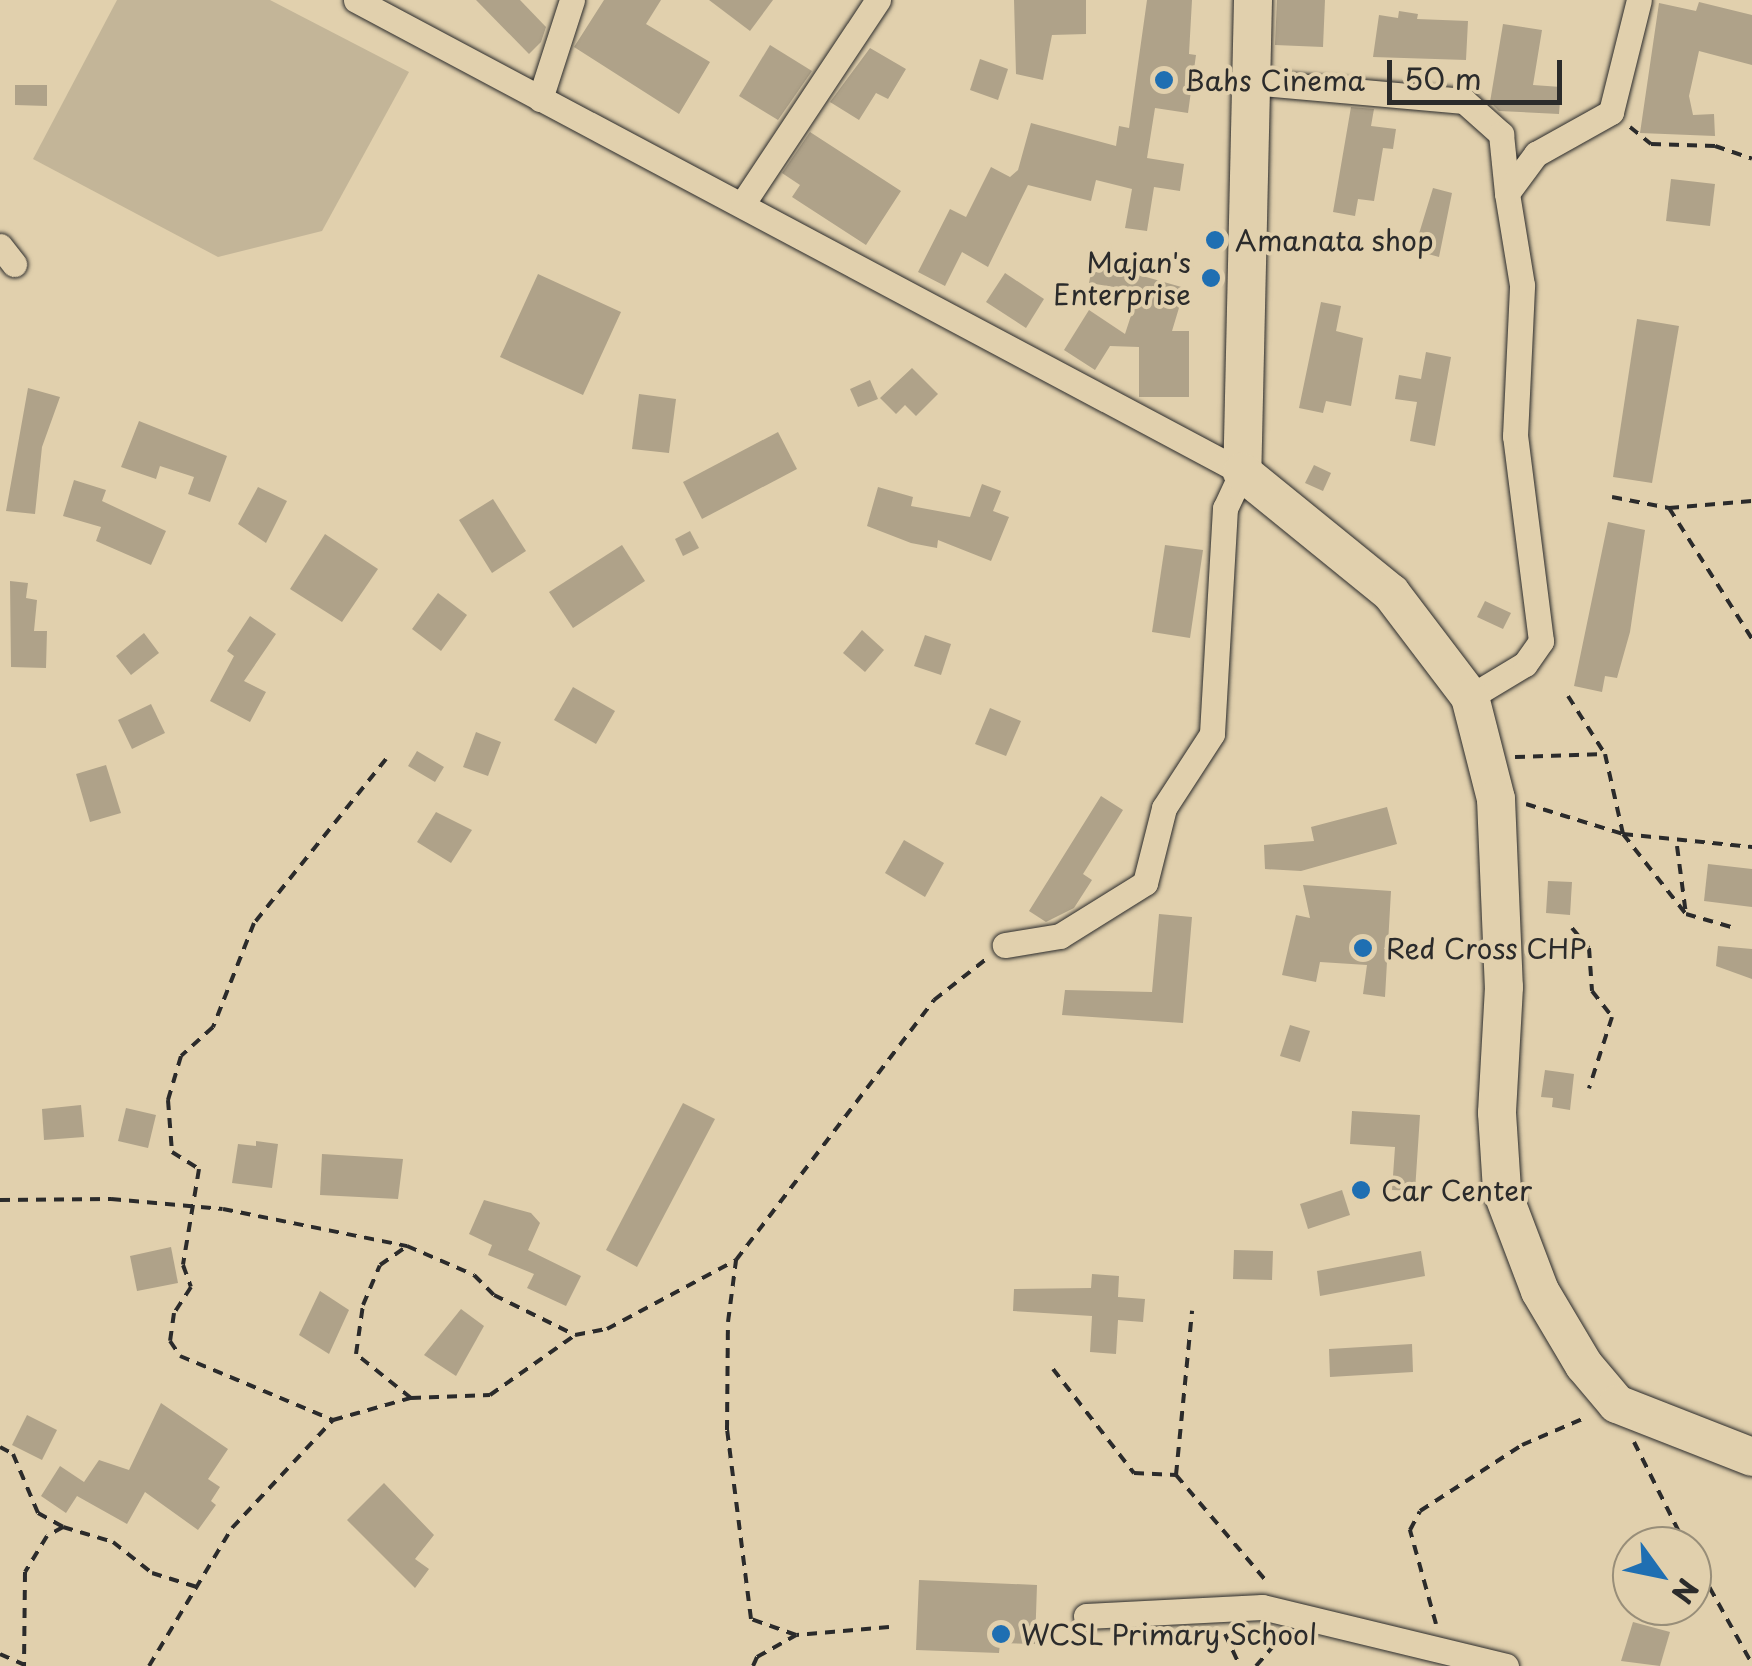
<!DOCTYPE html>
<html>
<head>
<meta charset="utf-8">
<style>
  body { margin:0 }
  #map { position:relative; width:1752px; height:1666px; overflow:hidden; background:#e1d0ad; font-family:"Playpen Sans",sans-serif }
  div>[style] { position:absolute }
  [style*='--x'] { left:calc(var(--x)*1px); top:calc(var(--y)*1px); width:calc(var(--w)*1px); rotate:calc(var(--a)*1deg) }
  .green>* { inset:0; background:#c3b598 }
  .building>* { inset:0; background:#afa289 }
  .path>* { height:4px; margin-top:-2px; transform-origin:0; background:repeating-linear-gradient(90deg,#2b2b2b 0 10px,transparent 0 18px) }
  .roads { filter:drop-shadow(0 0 2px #2b2b2b) drop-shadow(0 0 2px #2b2b2b) }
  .street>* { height:25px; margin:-12.5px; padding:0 12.5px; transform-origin:12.5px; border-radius:12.5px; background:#e1d0ad }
  .secondary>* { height:38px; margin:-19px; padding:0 19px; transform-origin:19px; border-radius:19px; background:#e1d0ad }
  .dots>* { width:28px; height:28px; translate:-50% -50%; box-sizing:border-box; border:5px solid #e1d0ad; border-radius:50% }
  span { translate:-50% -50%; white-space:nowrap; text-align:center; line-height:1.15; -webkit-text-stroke:8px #e1d0ad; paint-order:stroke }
  .poi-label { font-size:28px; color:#2b2b2b }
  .left { translate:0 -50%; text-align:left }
  .right { translate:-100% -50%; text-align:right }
  .north { position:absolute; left:1612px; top:1526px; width:100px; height:100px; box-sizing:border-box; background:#e1d0ad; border:2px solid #988e79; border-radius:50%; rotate:123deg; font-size:28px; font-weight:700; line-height:40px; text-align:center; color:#2b2b2b }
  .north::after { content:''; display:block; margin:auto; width:35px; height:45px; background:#1f6fb2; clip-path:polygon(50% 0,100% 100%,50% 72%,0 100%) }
  .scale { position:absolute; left:1387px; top:60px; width:175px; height:45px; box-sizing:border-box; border:5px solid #2b2b2b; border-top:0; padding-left:12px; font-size:30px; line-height:35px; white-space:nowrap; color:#2b2b2b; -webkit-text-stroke:8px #e1d0ad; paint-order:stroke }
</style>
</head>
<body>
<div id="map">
  <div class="green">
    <div style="clip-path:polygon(117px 0,270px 0,409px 72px,322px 231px,218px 257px,33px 159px)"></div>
  </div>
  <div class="building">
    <div style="clip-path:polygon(476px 0,520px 0,546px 27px,541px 42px,529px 54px)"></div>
    <div style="clip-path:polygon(604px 0,661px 0,646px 24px,710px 62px,679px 114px,574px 47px)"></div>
    <div style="clip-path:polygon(709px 0,773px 0,750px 31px)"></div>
    <div style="clip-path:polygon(1014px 0,1086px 0,1086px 34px,1052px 35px,1043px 80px,1016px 74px)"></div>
    <div style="clip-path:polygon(1147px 0,1192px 0,1189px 54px,1196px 55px,1188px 113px,1155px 108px,1147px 158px,1184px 164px,1180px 191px,1154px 187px,1147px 231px,1125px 228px,1132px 189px,1096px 180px,1091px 201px,1028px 185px,988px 267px,962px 252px,945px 286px,918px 272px,950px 209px,966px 217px,991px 167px,1010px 177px,1018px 170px,1031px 123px,1116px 146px,1119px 126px,1129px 128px)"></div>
    <div style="clip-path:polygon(1277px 0,1325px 0,1323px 47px,1275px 45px)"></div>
    <div style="clip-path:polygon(1699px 2px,1752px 15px,1752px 65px,1699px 51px,1689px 96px,1693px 115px,1714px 114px,1715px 136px,1640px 133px,1659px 3px,1696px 11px)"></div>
    <div style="clip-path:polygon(1399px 11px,1418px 14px,1417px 19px,1468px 21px,1466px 60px,1373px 57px,1379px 15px,1398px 18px)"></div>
    <div style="clip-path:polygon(1503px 24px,1542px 30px,1533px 85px,1561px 87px,1559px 114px,1499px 111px,1490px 102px)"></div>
    <div style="clip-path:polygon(770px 45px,812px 71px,778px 120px,739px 96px)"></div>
    <div style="clip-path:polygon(870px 48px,906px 69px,888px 99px,876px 93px,859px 120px,830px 102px)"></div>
    <div style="clip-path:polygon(980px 59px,1008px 69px,998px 100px,970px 90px)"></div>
    <div style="clip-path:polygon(15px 85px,47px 85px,47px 106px,15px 105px)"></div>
    <div style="clip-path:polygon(1351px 107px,1374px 109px,1371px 126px,1396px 129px,1393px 149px,1383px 148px,1374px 201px,1358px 199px,1355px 216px,1333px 212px)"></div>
    <div style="clip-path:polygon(810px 132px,901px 191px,866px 245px,792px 197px,800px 185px,782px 173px)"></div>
    <div style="clip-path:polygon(1671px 179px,1715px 184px,1710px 226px,1666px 221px)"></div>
    <div style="clip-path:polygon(1433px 188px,1452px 193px,1439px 257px,1421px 252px,1425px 239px,1418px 237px)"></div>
    <div style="clip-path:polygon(1093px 262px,1185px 288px,1172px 331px,1189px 331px,1189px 397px,1139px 397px,1139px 347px,1110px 346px,1095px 370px,1064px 350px,1089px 310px,1125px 334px,1139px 291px,1089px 283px)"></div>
    <div style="clip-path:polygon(1005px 273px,1044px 299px,1026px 328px,986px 302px)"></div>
    <div style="clip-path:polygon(538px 274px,621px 312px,583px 395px,500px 357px)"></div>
    <div style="clip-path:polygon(1321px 302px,1341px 306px,1336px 331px,1363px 338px,1351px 406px,1326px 401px,1323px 413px,1299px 408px)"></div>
    <div style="clip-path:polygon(1637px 319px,1679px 326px,1652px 483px,1613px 477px)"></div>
    <div style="clip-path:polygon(1426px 352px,1451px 357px,1435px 446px,1410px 441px,1417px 402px,1395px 399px,1399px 375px,1421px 379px)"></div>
    <div style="clip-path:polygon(912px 368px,938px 394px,916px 416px,905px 405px,896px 414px,880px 398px)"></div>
    <div style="clip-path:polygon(870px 380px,878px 399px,858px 407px,850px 389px)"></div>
    <div style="clip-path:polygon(28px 388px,60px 397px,42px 447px,35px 514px,6px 511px)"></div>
    <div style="clip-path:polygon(639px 394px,676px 399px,669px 453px,632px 449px)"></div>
    <div style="clip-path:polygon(139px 421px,227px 456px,210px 502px,188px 494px,194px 477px,160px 466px,156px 479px,121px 467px)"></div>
    <div style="clip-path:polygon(778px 432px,797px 469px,702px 519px,683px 482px)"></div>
    <div style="clip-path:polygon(1314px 465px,1331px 473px,1323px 491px,1305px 483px)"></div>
    <div style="clip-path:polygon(74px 480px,106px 490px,102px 501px,166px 531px,151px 565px,96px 541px,101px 527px,63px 516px)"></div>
    <div style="clip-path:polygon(982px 484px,1001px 491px,993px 511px,1009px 517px,991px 561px,938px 540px,937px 548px,911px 543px,867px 526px,878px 487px,913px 497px,911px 506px,970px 517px)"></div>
    <div style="clip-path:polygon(258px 487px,287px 501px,266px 543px,238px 524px)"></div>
    <div style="clip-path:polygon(493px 499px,526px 551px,492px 573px,459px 520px)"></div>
    <div style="clip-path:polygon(1608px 522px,1645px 530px,1630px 632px,1617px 678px,1605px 676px,1602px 692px,1574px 686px)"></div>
    <div style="clip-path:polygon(690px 531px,699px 548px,683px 556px,675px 539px)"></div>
    <div style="clip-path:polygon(325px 534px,378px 569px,342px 622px,290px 589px)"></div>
    <div style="clip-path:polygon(622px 545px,645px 581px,573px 628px,549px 592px)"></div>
    <div style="clip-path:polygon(1165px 545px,1203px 550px,1190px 638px,1152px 632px)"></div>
    <div style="clip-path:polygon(10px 581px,28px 583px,26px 598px,37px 600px,34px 631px,47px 631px,46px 668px,11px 667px)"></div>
    <div style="clip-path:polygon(438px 593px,467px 615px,441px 651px,412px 629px)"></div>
    <div style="clip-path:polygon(1485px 601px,1511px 613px,1503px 629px,1477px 617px)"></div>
    <div style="clip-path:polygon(250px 616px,276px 634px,244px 681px,266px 692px,250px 722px,210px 701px,234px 656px,227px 651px)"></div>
    <div style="clip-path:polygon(862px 630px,884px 650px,865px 672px,843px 653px)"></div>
    <div style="clip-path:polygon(144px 633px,159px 653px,131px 675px,116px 656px)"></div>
    <div style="clip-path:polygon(925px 635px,951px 644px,941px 675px,914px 666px)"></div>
    <div style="clip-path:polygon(573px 687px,615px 711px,596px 744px,554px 720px)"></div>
    <div style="clip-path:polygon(151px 704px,165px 733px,132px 749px,118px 720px)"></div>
    <div style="clip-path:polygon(990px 708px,1021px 721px,1006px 756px,975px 744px)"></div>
    <div style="clip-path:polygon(476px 732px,501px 742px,488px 776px,463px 767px)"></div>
    <div style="clip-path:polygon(417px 751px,444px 767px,435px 782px,408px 766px)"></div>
    <div style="clip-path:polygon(106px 765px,121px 813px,90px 822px,76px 774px)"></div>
    <div style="clip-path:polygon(1101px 796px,1123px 810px,1083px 874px,1092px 880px,1074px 908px,1046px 922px,1029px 911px)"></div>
    <div style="clip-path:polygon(1387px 807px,1397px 844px,1301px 871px,1265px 869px,1264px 845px,1314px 841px,1311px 827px)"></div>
    <div style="clip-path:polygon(436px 812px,472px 830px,451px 863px,417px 842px)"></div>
    <div style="clip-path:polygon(904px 840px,944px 863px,925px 897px,885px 873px)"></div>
    <div style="clip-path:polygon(1708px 864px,1752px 869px,1752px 907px,1704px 901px)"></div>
    <div style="clip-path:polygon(1548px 881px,1572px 882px,1570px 915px,1546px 913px)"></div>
    <div style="clip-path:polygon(1303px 885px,1391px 891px,1385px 997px,1363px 994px,1367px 965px,1320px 962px,1316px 982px,1282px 975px,1296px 915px,1310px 918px)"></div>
    <div style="clip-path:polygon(1159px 914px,1192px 917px,1183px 1023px,1062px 1015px,1065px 990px,1152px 992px)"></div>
    <div style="clip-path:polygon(1718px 946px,1752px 949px,1752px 979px,1716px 966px)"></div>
    <div style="clip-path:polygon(1290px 1025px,1310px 1031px,1300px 1062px,1280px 1056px)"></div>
    <div style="clip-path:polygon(1545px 1070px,1574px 1074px,1570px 1110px,1552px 1107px,1553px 1098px,1541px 1097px)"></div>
    <div style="clip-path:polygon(683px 1103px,715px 1119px,637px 1267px,606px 1250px)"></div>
    <div style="clip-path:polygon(81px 1105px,84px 1137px,44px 1140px,42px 1109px)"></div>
    <div style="clip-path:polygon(126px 1108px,156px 1115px,148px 1148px,118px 1141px)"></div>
    <div style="clip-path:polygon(1352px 1111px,1420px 1115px,1415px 1191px,1392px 1190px,1395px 1147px,1350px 1144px)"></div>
    <div style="clip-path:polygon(256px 1141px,278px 1144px,272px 1188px,232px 1183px,238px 1144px,256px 1146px)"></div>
    <div style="clip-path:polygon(322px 1154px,403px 1159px,398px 1199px,320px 1195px)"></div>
    <div style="clip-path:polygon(1342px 1190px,1350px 1215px,1308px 1229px,1300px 1204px)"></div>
    <div style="clip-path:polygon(484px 1200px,531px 1213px,540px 1223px,528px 1250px,581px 1276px,566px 1306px,527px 1288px,534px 1274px,488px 1255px,492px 1245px,469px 1234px)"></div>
    <div style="clip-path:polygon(171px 1247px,178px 1283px,137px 1291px,130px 1256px)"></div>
    <div style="clip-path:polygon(1234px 1250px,1273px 1251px,1272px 1280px,1233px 1279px)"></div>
    <div style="clip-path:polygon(1421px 1251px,1425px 1276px,1320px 1296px,1317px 1271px)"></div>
    <div style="clip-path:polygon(1092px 1274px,1119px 1276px,1118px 1297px,1145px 1299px,1143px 1322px,1118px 1320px,1116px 1354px,1090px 1352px,1092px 1316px,1013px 1311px,1014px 1289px,1091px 1288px)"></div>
    <div style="clip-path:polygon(320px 1291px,349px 1310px,329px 1354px,299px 1335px)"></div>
    <div style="clip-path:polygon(461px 1309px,484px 1326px,456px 1376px,424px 1355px)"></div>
    <div style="clip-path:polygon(1412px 1344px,1413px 1372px,1330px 1377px,1329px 1349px)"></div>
    <div style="clip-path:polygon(161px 1403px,228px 1449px,208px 1479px,220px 1487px,211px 1501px,216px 1505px,198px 1530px,145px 1492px,127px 1524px,77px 1496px,66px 1513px,41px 1496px,60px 1466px,84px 1482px,99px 1460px,129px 1470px)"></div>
    <div style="clip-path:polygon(27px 1415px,57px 1430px,42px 1460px,12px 1445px)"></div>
    <div style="clip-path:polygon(384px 1483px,434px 1535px,415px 1559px,429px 1569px,415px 1588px,347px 1520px)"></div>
    <div style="clip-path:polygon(919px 1580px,1037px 1585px,1035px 1644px,1000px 1643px,999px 1653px,916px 1650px)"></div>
    <div style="clip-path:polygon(1633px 1622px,1670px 1632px,1660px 1666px,1621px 1661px)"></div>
  </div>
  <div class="path">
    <div style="--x:1630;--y:127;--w:27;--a:39"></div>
    <div style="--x:1651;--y:144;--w:64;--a:1.8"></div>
    <div style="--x:1715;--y:146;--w:39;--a:19"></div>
    <div style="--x:1612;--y:497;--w:58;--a:10.9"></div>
    <div style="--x:1669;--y:508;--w:83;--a:-4.8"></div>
    <div style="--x:1669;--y:508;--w:155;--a:57.6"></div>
    <div style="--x:1568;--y:696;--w:69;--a:57.5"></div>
    <div style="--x:1605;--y:754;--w:82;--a:77.3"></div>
    <div style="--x:1623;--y:834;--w:130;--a:5.8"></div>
    <div style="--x:1515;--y:757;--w:90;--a:-1.9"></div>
    <div style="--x:386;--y:759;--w:211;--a:128.8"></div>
    <div style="--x:254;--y:923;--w:112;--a:111.5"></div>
    <div style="--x:213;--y:1027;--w:43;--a:137.8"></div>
    <div style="--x:181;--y:1056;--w:46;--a:106.5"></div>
    <div style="--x:168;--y:1100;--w:52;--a:85.6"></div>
    <div style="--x:172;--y:1152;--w:32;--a:32"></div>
    <div style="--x:199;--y:1169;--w:97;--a:99.5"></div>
    <div style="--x:183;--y:1265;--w:23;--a:70"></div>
    <div style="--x:191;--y:1287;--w:31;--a:123"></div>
    <div style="--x:174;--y:1313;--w:28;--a:98"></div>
    <div style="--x:170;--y:1341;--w:18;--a:56"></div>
    <div style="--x:180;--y:1356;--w:166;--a:22.7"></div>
    <div style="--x:333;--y:1420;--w:81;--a:-15.8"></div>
    <div style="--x:411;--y:1398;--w:79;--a:-2.2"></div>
    <div style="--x:490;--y:1395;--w:104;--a:-35.2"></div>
    <div style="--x:575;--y:1335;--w:33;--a:-11"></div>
    <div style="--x:607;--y:1329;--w:146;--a:-28.1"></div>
    <div style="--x:1526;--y:804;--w:102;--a:17.2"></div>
    <div style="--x:1623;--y:834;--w:102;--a:51.8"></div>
    <div style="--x:1677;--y:846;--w:69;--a:82.5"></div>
    <div style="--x:1686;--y:914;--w:47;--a:16.1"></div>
    <div style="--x:1572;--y:928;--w:26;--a:50"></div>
    <div style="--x:1589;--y:948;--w:43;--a:86"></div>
    <div style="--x:1592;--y:991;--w:33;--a:52"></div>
    <div style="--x:1612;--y:1017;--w:75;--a:107.9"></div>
    <div style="--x:0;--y:1200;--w:111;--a:-0.5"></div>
    <div style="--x:111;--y:1199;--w:112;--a:5.1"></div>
    <div style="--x:223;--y:1209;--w:188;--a:11.4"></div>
    <div style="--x:1053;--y:1369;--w:132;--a:52.1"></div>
    <div style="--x:1134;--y:1473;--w:42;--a:2.7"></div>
    <div style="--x:1176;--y:1475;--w:142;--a:49.6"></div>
    <div style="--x:411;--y:1398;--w:70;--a:-141.3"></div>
    <div style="--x:356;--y:1354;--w:49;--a:-81.9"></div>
    <div style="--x:363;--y:1305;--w:43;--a:-67"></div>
    <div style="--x:380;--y:1265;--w:33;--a:-35"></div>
    <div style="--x:407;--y:1246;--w:73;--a:23.4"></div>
    <div style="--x:474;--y:1275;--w:28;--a:45"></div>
    <div style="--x:494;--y:1295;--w:90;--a:26.3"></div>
    <div style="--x:1634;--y:1442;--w:116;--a:63.4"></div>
    <div style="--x:0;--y:1447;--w:15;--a:28"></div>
    <div style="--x:13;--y:1454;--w:64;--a:67"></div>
    <div style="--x:38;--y:1513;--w:29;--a:29"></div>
    <div style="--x:63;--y:1527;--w:18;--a:151"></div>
    <div style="--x:47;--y:1536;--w:42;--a:121.4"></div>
    <div style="--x:25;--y:1572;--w:93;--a:90.6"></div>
    <div style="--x:1176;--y:1475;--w:165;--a:-84.4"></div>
    <div style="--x:63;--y:1527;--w:52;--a:16.7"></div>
    <div style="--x:113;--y:1542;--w:50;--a:38.5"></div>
    <div style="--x:152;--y:1573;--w:47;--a:17.3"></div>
    <div style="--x:1692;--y:1556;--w:124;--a:60.9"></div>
    <div style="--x:1436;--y:1624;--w:98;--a:-105.5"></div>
    <div style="--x:1410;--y:1530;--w:21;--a:-62"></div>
    <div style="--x:1420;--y:1511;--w:121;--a:-32.9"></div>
    <div style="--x:1522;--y:1445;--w:71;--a:-23.3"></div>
    <div style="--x:889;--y:1627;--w:93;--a:175.1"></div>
    <div style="--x:796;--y:1635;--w:48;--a:-160.4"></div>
    <div style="--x:751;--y:1619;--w:191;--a:-97.2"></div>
    <div style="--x:727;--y:1430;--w:108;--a:-89.5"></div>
    <div style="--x:728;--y:1322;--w:63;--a:-82.6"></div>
    <div style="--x:736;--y:1260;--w:327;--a:-52.7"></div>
    <div style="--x:934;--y:1000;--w:65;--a:-38.1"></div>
    <div style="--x:1225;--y:1634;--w:35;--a:65"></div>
    <div style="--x:0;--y:1654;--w:30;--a:24"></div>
    <div style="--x:149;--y:1666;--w:161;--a:-59"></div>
    <div style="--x:232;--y:1528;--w:148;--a:-46.9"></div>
    <div style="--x:753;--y:1666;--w:10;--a:-66"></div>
    <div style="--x:757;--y:1657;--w:45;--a:-29.4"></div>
    <div style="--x:1256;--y:1666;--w:40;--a:-49"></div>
  </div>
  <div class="roads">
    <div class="street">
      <div style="--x:356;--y:0;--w:1004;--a:28.05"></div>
      <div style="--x:1242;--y:472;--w:40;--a:115"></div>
      <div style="--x:1225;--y:508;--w:226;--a:93.3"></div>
      <div style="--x:1212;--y:734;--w:88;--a:123"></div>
      <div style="--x:1164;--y:808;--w:77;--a:104.2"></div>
      <div style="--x:1145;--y:883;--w:100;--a:148.1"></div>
      <div style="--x:1060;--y:936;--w:56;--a:170.7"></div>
      <div style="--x:1251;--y:82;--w:214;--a:5.1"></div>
      <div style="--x:1464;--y:101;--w:50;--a:41.7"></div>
      <div style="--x:1501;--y:134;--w:59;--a:84.2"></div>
      <div style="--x:540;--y:99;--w:104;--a:-72.1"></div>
      <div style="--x:743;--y:203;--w:244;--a:-56.4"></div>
      <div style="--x:0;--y:246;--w:23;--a:52"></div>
      <div style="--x:1470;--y:697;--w:64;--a:-31"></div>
      <div style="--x:1525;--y:664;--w:28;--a:-55"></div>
      <div style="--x:1541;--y:641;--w:207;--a:-97.2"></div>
      <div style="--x:1515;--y:436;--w:151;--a:-87.3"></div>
      <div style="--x:1522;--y:285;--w:93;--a:-99.3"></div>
      <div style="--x:1507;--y:193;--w:49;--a:-53.4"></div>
      <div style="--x:1536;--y:154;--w:86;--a:-29.2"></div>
      <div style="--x:1611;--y:112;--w:115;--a:-76"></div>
      <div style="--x:1086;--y:1616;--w:176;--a:-2.9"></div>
      <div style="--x:1262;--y:1607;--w:251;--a:13.6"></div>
    </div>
    <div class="secondary">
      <div style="--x:1253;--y:0;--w:472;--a:91.3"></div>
      <div style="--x:1242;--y:472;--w:192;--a:39.1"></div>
      <div style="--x:1391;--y:593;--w:131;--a:52.8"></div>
      <div style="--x:1470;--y:697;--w:105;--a:75.7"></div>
      <div style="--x:1496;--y:799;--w:188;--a:87.6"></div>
      <div style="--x:1504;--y:987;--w:126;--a:93.2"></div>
      <div style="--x:1497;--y:1113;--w:78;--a:86.3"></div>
      <div style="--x:1502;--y:1191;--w:107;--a:69.2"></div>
      <div style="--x:1540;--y:1291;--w:86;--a:59.3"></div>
      <div style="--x:1584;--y:1365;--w:51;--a:49.8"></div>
      <div style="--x:1617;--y:1404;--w:145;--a:21.4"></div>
    </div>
  </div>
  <div class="dots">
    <div style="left:1164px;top:80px;background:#1f6fb2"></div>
    <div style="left:1215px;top:240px;background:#1f6fb2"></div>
    <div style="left:1211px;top:278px;background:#1f6fb2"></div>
    <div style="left:1363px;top:948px;background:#1f6fb2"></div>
    <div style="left:1361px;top:1190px;background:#1f6fb2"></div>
    <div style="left:1001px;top:1634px;background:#1f6fb2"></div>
  </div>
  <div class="poi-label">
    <span class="left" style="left:1184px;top:80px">Bahs Cinema</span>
    <span class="left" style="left:1235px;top:240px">Amanata shop</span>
    <span class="right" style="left:1191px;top:278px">Majan's<br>Enterprise</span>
    <span class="left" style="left:1386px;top:948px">Red Cross CHP</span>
    <span class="left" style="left:1381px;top:1190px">Car Center</span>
    <span class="left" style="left:1021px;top:1634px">WCSL Primary School</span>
  </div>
  <div class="north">N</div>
  <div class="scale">50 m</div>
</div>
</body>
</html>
